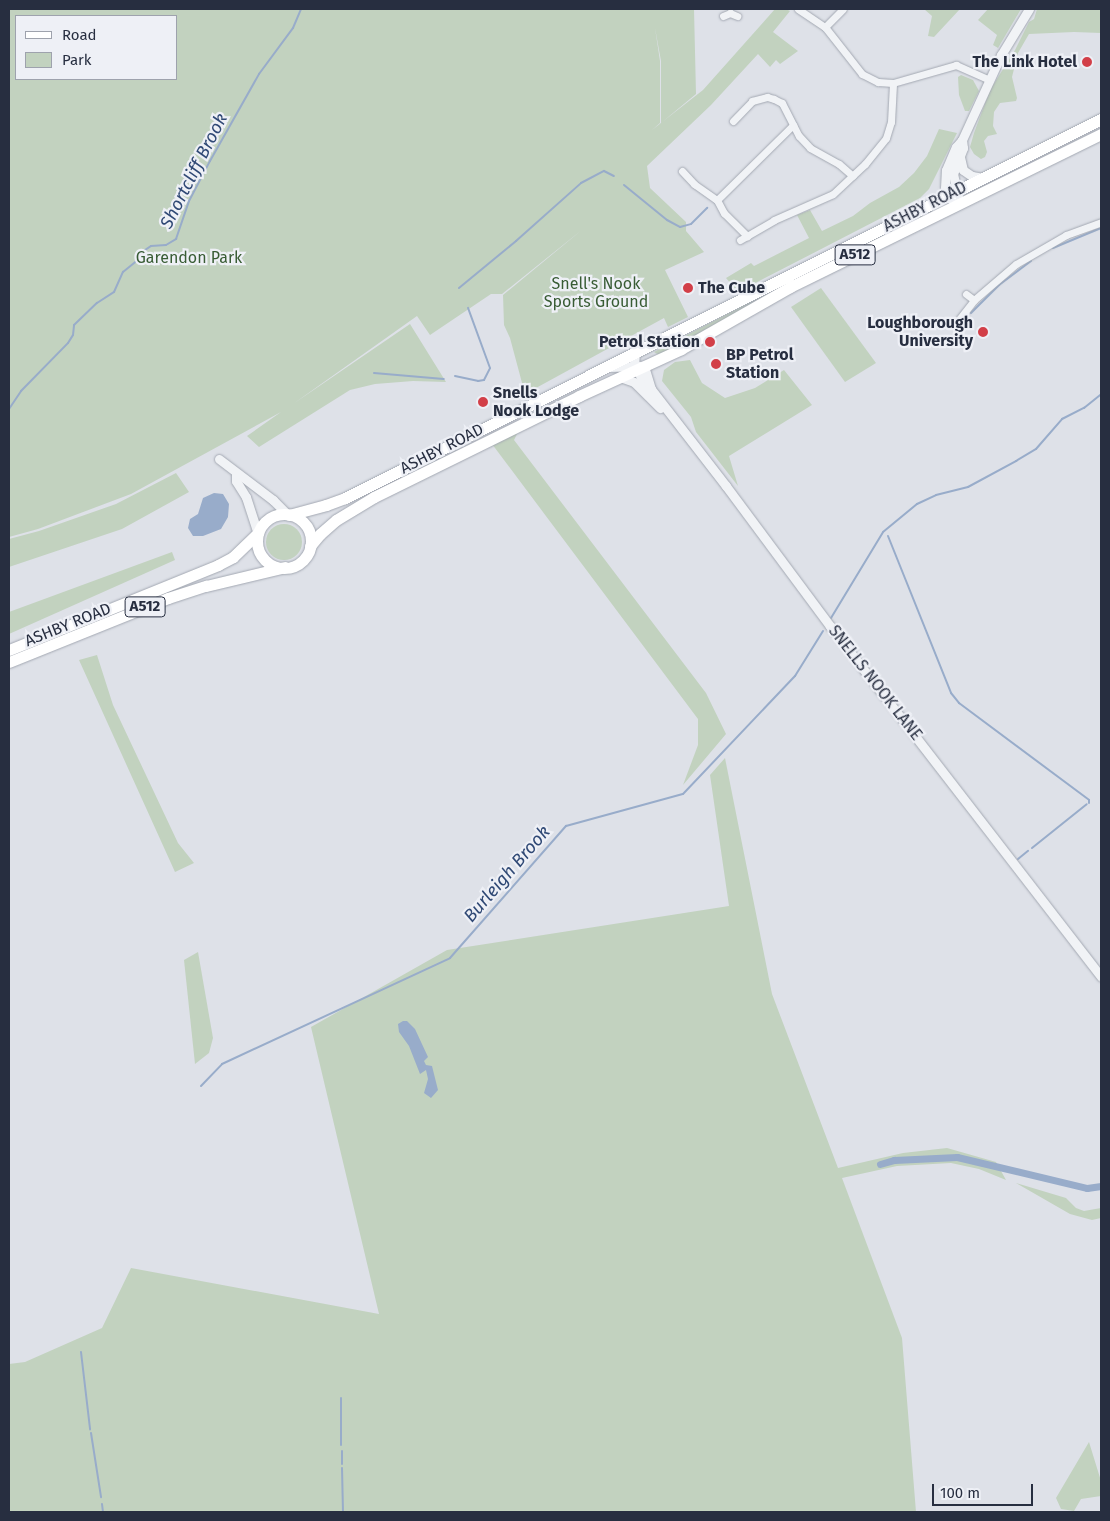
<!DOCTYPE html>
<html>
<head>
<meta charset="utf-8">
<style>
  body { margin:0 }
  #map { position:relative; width:1110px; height:1521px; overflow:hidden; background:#dee1e8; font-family:"Fira Sans",sans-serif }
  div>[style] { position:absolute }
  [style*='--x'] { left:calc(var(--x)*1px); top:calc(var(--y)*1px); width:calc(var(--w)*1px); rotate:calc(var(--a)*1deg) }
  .green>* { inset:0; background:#c2d2bf }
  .round { border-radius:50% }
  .water>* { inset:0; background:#98acca }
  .stream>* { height:2px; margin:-1px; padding:0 1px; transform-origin:1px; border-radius:1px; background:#98acca }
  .canal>* { height:7px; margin:-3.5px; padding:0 3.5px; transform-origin:3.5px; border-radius:3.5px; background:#98acca }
  .roads { filter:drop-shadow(0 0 1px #a3a8b2) drop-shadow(0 0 1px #a3a8b2) }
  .minor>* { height:7px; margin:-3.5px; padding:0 3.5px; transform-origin:3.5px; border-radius:3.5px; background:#f1f3f6 }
  .tertiary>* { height:9px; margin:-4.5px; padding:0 4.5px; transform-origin:4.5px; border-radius:4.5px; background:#f1f3f6 }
  .primary>* { height:11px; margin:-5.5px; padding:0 5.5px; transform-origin:5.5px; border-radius:5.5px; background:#fff }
  .primary>.ring { margin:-5.5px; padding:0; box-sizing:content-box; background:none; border:11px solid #fff; border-radius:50% }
  .dots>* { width:14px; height:14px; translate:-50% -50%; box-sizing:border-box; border:2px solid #eef0f6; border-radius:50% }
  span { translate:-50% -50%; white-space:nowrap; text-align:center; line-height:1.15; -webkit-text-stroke:4.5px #eef0f6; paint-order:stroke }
  .shield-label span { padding:1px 4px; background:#eef0f6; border:1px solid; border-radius:4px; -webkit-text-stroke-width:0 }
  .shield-label { font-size:15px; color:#272e40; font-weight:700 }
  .poi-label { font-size:16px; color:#272e40; font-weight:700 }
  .right { translate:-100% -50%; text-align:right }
  .left { translate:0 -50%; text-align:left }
  .street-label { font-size:16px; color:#272e40 }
  .park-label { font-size:16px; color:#385c34 }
  .water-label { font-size:18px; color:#304975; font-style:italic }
  .frame { position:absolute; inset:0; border:10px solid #272e40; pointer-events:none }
  .legend { position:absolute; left:15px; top:15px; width:162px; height:65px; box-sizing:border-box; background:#eef0f6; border:1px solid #9ea2ad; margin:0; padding:6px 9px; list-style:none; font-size:15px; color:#272e40 }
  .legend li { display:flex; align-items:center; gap:10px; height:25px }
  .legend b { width:25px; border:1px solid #9ea2ad }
  .scale { position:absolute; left:932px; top:1484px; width:101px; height:22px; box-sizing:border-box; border:2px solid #272e40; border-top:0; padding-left:6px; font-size:15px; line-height:18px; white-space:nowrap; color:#272e40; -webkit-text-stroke:4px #eef0f6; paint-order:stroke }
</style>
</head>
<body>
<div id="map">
  <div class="green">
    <div style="clip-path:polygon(evenodd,9px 9px,694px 9px,696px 94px,661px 123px,661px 61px,655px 28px,660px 61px,660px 123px,652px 130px,703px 90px,775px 9px,786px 9px,790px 11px,773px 32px,798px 51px,780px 64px,776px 60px,770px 67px,758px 54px,711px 105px,647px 166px,650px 188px,686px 222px,686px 231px,704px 252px,665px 270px,688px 317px,668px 327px,664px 318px,525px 394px,510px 338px,504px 325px,503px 295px,583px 229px,502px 294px,491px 294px,430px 335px,417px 316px,293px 404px,410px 324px,446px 382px,413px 381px,375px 384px,350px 390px,259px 447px,247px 436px,281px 412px,131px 494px,38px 529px,9px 537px,9px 9px,16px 16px,176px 16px,176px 79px,16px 79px,16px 16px)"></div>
    <div style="clip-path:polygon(924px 9px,960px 9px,934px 37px,928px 36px,932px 16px)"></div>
    <div style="clip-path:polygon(988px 9px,1021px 9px,998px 48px,993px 45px,997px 35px,978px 20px)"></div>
    <div style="clip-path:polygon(1037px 9px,1101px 9px,1101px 33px,1074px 32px,1029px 34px,1018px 53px,1012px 77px,1017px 98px,1016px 101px,1000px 103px,994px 112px,993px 126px,997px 134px,988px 136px,984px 141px,987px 152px,985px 157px,981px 159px,974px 154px,970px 147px,974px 133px,990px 90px,1015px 50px,1029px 22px,1034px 19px)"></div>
    <div style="clip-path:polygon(961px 75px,973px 80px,979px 91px,969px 111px,965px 111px,959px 95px,958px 77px)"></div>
    <div style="clip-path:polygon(939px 129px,957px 133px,929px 189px,920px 198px,738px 292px,726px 278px,751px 263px,754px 266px,809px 238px,797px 215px,810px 210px,822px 231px,853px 216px,870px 203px,899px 187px,914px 173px,927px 156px)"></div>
    <div style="clip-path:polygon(943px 202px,947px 204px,659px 355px,654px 352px)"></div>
    <div style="clip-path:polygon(821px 288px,876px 363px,845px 382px,791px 307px)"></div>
    <div style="clip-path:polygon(690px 360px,702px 383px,725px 398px,755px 388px,784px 370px,812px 405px,729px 456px,738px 486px,696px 432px,691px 417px,662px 381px,664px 370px,675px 362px)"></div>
    <div style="clip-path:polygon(512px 433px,517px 434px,514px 440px,706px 693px,726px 734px,683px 785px,698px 745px,698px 719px,492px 444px)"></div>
    <div style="clip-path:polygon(176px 473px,189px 492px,122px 529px,9px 567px,9px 539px,39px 531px,116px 504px)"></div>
    <div class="round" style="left:266px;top:524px;width:36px;height:36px"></div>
    <div style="clip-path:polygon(172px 552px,175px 560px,9px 634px,9px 612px)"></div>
    <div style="clip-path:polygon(97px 655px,113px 705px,178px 843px,194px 863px,175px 872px,79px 660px)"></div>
    <div style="clip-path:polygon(725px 758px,772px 994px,838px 1168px,903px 1153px,947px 1148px,996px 1162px,1006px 1180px,979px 1169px,951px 1163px,897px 1166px,842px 1178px,902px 1338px,916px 1512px,9px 1512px,9px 1364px,25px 1362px,102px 1328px,131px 1268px,379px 1314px,311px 1027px,447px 950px,729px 906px,710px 775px)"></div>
    <div style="clip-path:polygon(198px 952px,213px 1038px,209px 1053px,195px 1064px,184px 960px)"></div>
    <div style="clip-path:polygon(1016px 1183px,1066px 1198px,1076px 1208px,1084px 1211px,1101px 1208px,1101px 1218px,1092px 1220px,1070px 1214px)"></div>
    <div style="clip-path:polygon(1089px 1442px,1101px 1481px,1101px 1496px,1081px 1499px,1074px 1511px,1061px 1509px,1056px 1498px)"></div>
  </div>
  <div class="water">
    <div style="clip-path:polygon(214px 493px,223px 494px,229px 504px,228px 517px,221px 529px,203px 536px,193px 536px,188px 528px,190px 519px,198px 514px,203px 498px)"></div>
    <div style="clip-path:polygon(403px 1021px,407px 1021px,415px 1029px,428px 1057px,424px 1061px,426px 1065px,432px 1066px,438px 1090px,431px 1098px,424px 1093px,428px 1079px,426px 1070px,420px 1074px,409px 1046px,399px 1032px,398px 1024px)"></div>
  </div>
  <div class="stream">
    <div style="--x:624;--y:185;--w:55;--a:39.1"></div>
    <div style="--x:667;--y:220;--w:15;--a:28"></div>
    <div style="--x:680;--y:227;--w:11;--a:-15"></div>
    <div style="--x:691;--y:224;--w:23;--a:-45"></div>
    <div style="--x:1053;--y:248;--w:52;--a:-22.6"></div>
    <div style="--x:459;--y:288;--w:74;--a:-39.5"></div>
    <div style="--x:516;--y:241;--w:87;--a:-41.7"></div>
    <div style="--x:581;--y:183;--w:26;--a:-28"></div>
    <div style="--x:604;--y:171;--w:11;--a:27"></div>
    <div style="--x:971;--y:313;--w:40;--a:-45"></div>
    <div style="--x:999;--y:285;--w:40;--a:-37"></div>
    <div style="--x:374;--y:373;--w:70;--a:4.9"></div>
    <div style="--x:455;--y:376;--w:24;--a:12"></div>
    <div style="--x:478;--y:381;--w:6;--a:-9"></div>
    <div style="--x:484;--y:380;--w:13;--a:-63"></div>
    <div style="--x:490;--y:368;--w:64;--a:-110.1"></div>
    <div style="--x:9;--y:409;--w:22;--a:-56"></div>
    <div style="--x:21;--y:391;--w:67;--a:-45.6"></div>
    <div style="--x:68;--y:343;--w:9;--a:-58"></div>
    <div style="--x:73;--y:335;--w:10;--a:-84"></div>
    <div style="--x:74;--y:325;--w:32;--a:-44"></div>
    <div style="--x:97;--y:303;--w:20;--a:-33"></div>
    <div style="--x:114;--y:292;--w:22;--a:-66"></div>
    <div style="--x:123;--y:272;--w:19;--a:-39"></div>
    <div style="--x:138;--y:260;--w:12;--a:-55"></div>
    <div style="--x:145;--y:250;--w:7;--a:-34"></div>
    <div style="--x:151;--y:246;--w:15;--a:-4"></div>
    <div style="--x:166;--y:245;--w:12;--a:-31"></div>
    <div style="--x:176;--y:239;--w:40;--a:-71.1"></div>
    <div style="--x:189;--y:201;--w:45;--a:-62.3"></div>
    <div style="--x:210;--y:161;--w:100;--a:-60.6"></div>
    <div style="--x:259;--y:74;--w:57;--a:-53.5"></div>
    <div style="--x:293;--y:28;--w:21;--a:-67"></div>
    <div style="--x:888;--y:536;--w:169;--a:68.1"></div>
    <div style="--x:951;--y:693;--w:13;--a:51"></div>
    <div style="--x:959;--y:703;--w:162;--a:36.7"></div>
    <div style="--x:1089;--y:800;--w:3;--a:90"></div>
    <div style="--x:831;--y:618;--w:100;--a:-58.8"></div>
    <div style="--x:883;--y:532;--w:44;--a:-39.5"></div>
    <div style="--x:917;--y:504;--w:21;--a:-25"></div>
    <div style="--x:936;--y:495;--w:33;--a:-14"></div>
    <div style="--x:968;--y:487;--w:55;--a:-28.4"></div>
    <div style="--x:1016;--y:461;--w:23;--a:-31"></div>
    <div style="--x:1036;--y:449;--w:40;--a:-49"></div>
    <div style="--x:1062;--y:419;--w:25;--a:-27"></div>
    <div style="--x:1084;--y:408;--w:22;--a:-39"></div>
    <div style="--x:1032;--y:848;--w:70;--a:-38.7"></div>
    <div style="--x:1018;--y:859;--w:13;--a:-39"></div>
    <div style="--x:201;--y:1086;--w:30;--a:-46"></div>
    <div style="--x:222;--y:1064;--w:251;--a:-24.9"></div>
    <div style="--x:450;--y:958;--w:176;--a:-48.7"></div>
    <div style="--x:566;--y:826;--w:121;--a:-15.3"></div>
    <div style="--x:683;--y:794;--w:163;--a:-46.5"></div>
    <div style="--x:795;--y:676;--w:53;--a:-58.1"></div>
    <div style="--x:81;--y:1352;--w:78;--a:83.3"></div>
    <div style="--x:341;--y:1398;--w:47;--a:90"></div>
    <div style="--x:91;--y:1433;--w:65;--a:81.1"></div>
    <div style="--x:342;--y:1451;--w:13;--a:90"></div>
    <div style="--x:342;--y:1468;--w:44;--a:88.7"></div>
    <div style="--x:102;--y:1504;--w:8;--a:83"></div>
  </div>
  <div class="canal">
    <div style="--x:880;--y:1164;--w:15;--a:-16"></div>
    <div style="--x:894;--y:1160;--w:63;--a:-2.7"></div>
    <div style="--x:957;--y:1157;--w:134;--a:13.4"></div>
    <div style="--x:1087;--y:1188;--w:14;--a:-8"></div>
  </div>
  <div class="roads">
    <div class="minor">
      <div style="--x:798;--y:9;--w:32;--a:34"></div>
      <div style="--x:825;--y:27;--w:60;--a:51.8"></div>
      <div style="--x:862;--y:74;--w:18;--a:27"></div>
      <div style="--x:878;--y:82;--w:15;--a:4"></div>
      <div style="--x:893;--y:83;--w:66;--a:-15.9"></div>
      <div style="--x:956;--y:65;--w:36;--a:24"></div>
      <div style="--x:723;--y:16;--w:8;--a:-23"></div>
      <div style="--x:730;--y:13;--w:8;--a:23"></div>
      <div style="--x:825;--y:27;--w:25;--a:-45"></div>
      <div style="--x:733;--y:121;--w:28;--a:-46"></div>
      <div style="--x:752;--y:101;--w:16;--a:-15"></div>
      <div style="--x:767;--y:97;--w:7;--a:16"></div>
      <div style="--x:774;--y:99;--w:9;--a:27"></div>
      <div style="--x:782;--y:103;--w:37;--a:63"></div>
      <div style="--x:799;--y:136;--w:16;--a:47"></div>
      <div style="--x:810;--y:148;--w:33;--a:29"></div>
      <div style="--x:839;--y:164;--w:18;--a:41"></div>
      <div style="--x:682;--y:171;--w:18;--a:47"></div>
      <div style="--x:694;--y:184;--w:28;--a:35"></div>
      <div style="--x:717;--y:200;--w:15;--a:62"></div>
      <div style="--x:724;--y:213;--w:33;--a:45"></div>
      <div style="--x:717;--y:200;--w:107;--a:-44.6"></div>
      <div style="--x:740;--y:240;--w:39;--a:-30"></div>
      <div style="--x:774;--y:220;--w:64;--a:-23.8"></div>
      <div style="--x:833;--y:194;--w:44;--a:-43.2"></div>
      <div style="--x:865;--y:164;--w:33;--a:-51"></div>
      <div style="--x:886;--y:138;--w:17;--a:-73"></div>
      <div style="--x:891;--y:122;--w:39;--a:-87"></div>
      <div style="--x:966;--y:294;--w:10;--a:37"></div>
      <div style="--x:957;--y:322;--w:28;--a:-52"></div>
      <div style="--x:974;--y:300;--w:55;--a:-40.6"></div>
      <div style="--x:1016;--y:264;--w:58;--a:-30.1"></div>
      <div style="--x:1066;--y:235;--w:37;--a:-20"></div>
    </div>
    <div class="tertiary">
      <div style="--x:960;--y:157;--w:13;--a:77"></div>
      <div style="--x:963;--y:170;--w:11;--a:34"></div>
      <div style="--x:972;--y:176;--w:11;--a:10"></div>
      <div style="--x:958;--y:197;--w:24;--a:-102"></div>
      <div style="--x:953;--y:174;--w:28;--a:-69"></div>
      <div style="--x:963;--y:148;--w:8;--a:-97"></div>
      <div style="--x:952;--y:200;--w:6;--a:-141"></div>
      <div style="--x:947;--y:196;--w:8;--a:-104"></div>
      <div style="--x:945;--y:188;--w:18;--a:-87"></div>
      <div style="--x:946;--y:170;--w:25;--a:-67"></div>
      <div style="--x:956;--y:147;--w:9;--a:-49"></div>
      <div style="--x:962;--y:140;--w:94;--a:-65.4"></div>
      <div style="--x:1001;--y:55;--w:54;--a:-58.7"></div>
      <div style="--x:635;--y:352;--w:13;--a:94"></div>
      <div style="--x:634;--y:365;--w:22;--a:60"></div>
      <div style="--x:645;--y:384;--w:8;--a:40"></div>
      <div style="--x:651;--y:389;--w:123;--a:52.3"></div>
      <div style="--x:726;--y:486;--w:174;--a:53.4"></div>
      <div style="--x:830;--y:626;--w:443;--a:52.3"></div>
      <div style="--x:609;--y:367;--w:35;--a:-2"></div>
      <div style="--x:644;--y:366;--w:24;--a:73"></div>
      <div style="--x:620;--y:377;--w:15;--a:20"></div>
      <div style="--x:634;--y:382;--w:37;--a:45"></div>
      <div style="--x:219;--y:459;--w:68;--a:37.2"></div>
      <div style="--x:273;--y:500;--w:20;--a:45"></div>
      <div style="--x:236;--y:473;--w:8;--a:90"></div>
      <div style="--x:236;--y:481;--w:19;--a:58"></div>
      <div style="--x:246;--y:497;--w:38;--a:72"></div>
    </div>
    <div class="primary">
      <div class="ring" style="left:257px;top:514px;width:43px;height:43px"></div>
      <div style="--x:289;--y:515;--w:38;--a:-15"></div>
      <div style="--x:326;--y:505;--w:20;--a:-20"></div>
      <div style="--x:345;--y:498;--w:846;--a:-26.63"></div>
      <div style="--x:310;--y:546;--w:16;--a:-50"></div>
      <div style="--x:320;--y:534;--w:21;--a:-41"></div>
      <div style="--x:336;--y:520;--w:44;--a:-31.2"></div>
      <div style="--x:374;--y:497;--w:229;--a:-26.2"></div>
      <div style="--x:579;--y:396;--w:112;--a:-24.7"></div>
      <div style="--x:681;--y:349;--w:125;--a:-29.6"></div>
      <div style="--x:790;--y:287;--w:347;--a:-26.2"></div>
      <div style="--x:9;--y:650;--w:226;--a:-22.1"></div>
      <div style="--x:218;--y:565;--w:17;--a:-28"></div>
      <div style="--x:233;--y:557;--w:35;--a:-44"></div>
      <div style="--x:9;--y:662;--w:171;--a:-21.9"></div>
      <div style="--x:168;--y:598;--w:40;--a:-18"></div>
      <div style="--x:206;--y:586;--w:81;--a:-13.5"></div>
    </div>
  </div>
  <div class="dots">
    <div style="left:1087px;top:62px;background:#d23f48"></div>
    <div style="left:688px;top:288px;background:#d23f48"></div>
    <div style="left:983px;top:332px;background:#d23f48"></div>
    <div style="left:710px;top:342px;background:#d23f48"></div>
    <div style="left:716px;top:364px;background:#d23f48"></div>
    <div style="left:483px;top:402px;background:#d23f48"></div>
  </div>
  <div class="shield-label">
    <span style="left:855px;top:255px">A512</span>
    <span style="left:145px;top:607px">A512</span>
  </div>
  <div class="poi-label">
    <span class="right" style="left:1077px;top:62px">The Link Hotel</span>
    <span class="left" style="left:698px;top:288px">The Cube</span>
    <span class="right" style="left:973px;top:332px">Loughborough<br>University</span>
    <span class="right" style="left:700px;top:342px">Petrol Station</span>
    <span class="left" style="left:726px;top:364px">BP Petrol<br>Station</span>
    <span class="left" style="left:493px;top:402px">Snells<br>Nook Lodge</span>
  </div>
  <div class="street-label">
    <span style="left:925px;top:207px;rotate:-27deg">ASHBY ROAD</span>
    <span style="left:442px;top:449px;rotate:-27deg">ASHBY ROAD</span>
    <span style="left:68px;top:625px;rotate:-22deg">ASHBY ROAD</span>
    <span style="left:875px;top:683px;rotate:52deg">SNELLS NOOK LANE</span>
  </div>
  <div class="park-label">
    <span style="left:189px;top:258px">Garendon Park</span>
    <span style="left:596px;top:293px">Snell's Nook<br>Sports Ground</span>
  </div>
  <div class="water-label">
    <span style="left:194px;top:171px;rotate:-63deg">Shortcliff Brook</span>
    <span style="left:507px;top:874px;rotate:-49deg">Burleigh Brook</span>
  </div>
  <div class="frame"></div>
  <ul class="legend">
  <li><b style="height:6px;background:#fff"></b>Road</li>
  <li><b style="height:14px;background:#c2d2bf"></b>Park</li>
  </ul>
  <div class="scale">100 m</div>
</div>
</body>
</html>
